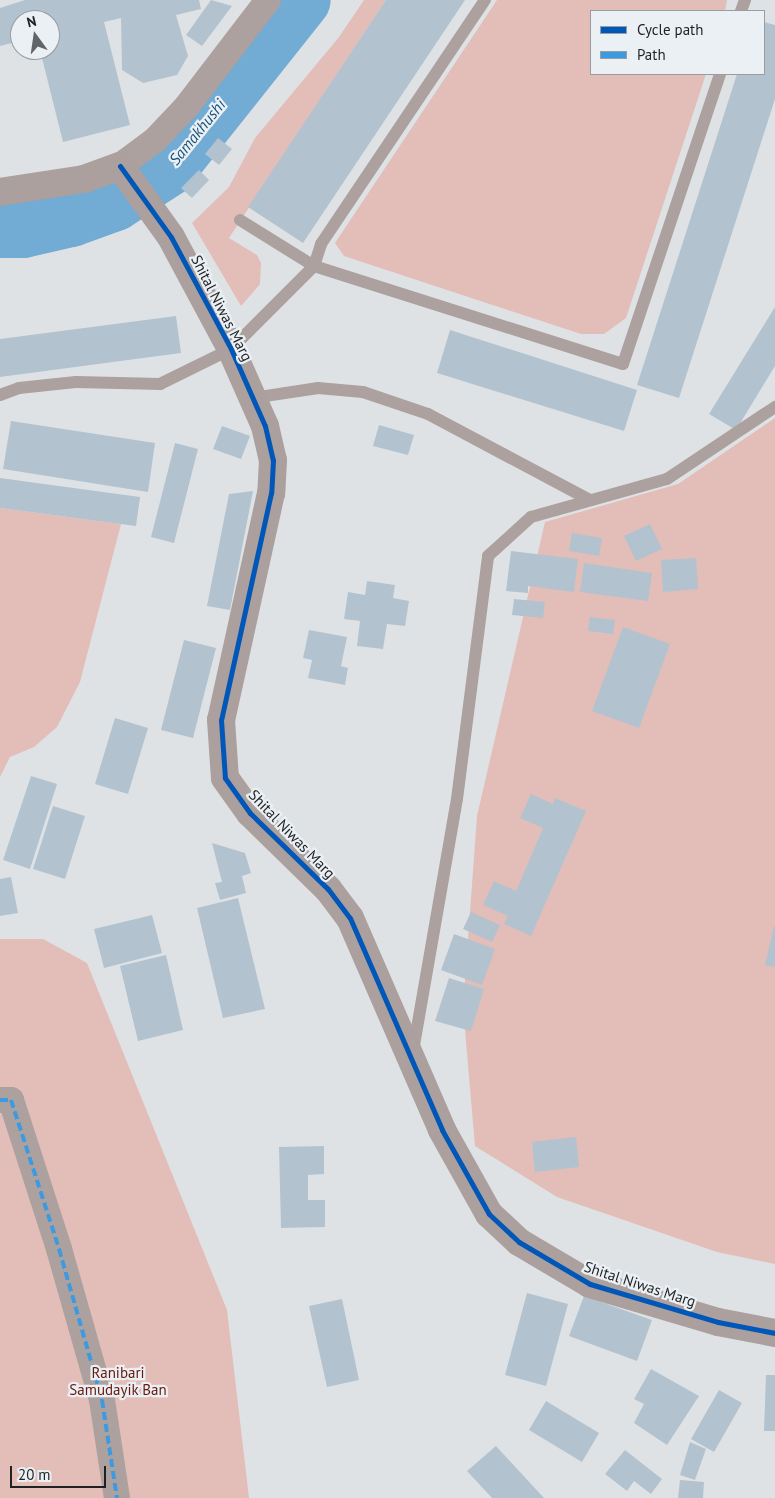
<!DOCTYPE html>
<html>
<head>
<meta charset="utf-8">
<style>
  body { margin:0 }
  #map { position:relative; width:775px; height:1498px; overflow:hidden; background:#dfe2e5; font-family:"PT Sans",sans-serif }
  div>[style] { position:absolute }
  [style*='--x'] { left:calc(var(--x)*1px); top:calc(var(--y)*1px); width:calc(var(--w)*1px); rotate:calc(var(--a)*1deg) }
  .green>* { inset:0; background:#e3bdb7 }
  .river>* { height:58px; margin:-29px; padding:0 29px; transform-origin:29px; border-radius:29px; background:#72abd3 }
  .building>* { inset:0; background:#b2c3cf }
  .lane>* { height:12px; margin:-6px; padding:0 6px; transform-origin:6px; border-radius:6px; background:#aca19f }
  .street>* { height:26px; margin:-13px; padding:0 13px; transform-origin:13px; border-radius:13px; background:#aca19f }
  .secondary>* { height:28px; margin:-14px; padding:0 14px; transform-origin:14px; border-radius:14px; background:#aba09e }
  .quiet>* { height:4px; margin-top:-2px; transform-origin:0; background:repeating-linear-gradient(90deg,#3c9be0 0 8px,transparent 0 12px) }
  .cycleway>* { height:5px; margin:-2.5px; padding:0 2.5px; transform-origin:2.5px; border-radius:2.5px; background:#0057b8 }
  span { translate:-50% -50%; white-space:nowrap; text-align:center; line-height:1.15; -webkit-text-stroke:4.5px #eaf0f4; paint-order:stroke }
  .street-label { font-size:15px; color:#1f2123 }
  .park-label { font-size:15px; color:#68170d }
  .water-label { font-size:16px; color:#19547a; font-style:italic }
  .legend { position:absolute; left:590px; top:10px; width:175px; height:65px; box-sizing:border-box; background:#eaf0f4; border:1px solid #999da0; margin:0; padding:6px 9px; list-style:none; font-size:15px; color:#1f2123 }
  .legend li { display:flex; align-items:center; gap:10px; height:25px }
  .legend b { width:25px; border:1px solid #999da0 }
  .north { position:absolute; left:10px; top:10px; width:50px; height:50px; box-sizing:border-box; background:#eaf0f4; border:1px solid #999da0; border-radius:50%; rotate:346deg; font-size:14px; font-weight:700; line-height:20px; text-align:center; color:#1f2123 }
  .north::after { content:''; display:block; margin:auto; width:18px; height:22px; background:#626567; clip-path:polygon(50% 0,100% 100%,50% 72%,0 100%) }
  .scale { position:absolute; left:10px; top:1466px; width:96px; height:22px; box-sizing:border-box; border:2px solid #1f2123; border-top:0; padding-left:6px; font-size:15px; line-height:18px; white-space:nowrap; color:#1f2123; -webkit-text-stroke:4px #eaf0f4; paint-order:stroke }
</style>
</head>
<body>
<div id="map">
  <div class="green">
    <div style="clip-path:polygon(364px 0,386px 0,229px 238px,257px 255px,261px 263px,260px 284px,241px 306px,192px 223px,229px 187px,255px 138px,339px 37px)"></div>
    <div style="clip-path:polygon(497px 0,727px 0,725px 11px,591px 11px,591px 74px,706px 74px,626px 318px,604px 334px,581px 334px,344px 256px,335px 243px)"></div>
    <div style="clip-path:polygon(775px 418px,775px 1264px,717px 1252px,557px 1197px,475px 1146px,463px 1007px,477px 816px,545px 522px,678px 484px)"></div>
    <div style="clip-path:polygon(0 508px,121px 524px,80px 682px,57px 727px,34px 747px,10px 757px,0 777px)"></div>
    <div style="clip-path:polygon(0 939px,43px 939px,87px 963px,227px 1310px,249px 1498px,0 1498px)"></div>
  </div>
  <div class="river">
    <div style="--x:0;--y:229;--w:23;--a:0"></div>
    <div style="--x:23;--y:229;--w:49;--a:-12.9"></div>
    <div style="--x:71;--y:218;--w:47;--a:-20"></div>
    <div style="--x:115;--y:202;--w:64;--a:-32.9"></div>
    <div style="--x:169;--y:167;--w:213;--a:-51.5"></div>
  </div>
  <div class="building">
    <div style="clip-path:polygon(25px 0,199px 0,201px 9px,176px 15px,188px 56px,177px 75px,143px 83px,122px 70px,121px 18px,104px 22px,130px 125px,63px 142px,40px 50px,50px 50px,50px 20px,20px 20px,20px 41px,0 46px,0 8px)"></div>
    <div style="clip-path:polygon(211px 0,232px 6px,202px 46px,186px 35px)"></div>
    <div style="clip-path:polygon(386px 0,465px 0,303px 243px,248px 207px)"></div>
    <div style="clip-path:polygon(764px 22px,775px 25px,775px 99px,679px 398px,637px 385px,737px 74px,764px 74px)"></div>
    <div style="clip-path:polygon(218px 138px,232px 149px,219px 165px,205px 154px)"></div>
    <div style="clip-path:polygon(199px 170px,209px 180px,192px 198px,181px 188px)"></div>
    <div style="clip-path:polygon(775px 307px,775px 366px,736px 430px,709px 414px)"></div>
    <div style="clip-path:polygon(176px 316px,181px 353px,0 377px,0 339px)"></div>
    <div style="clip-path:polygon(450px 330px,637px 390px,624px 431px,437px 373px)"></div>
    <div style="clip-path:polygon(11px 421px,155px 443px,148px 492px,3px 469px)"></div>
    <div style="clip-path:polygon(379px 425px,414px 435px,408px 455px,373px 446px)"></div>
    <div style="clip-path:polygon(222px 426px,250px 436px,241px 459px,213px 449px)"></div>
    <div style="clip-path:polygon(175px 443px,198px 449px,174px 543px,151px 537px)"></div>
    <div style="clip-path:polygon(0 478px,140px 497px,136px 526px,0 508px)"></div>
    <div style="clip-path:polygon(253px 491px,230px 610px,207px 606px,229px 494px)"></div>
    <div style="clip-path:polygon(650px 524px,662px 549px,636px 561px,624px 536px)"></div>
    <div style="clip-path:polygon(572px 533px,602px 538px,599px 556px,569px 551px)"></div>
    <div style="clip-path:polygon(511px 551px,578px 559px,574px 592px,528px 586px,528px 593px,506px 591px)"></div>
    <div style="clip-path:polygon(696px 558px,698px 589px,663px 592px,661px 560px)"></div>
    <div style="clip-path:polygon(584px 563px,652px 573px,648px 601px,580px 592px)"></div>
    <div style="clip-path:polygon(367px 581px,395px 585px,393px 598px,409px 601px,405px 626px,387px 624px,383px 649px,357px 646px,360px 621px,344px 619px,348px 592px,365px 595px)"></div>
    <div style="clip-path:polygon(514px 599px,545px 602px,543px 618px,512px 615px)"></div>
    <div style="clip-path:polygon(590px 617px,615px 620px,613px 634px,588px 631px)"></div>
    <div style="clip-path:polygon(623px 627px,670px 644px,639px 728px,592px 711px)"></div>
    <div style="clip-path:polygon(309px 630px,347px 637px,341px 666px,348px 668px,345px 685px,308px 678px,312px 660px,303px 658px)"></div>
    <div style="clip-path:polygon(184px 640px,216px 648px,193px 738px,161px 730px)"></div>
    <div style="clip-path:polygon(115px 718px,148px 728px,128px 794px,95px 784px)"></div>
    <div style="clip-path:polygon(31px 776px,57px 784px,30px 869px,3px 860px)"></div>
    <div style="clip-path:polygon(531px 794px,553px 804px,555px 798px,586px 811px,531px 936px,504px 924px,508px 916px,483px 905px,494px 881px,516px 891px,543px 828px,520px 818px)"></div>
    <div style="clip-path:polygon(53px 806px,85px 816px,65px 879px,33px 869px)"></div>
    <div style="clip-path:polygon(212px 843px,245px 853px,251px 873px,242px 876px,246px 893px,220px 900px,215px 883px,222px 882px)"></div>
    <div style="clip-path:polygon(11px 877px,18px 913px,0 916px,0 879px)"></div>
    <div style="clip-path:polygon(238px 898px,265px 1009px,223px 1018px,197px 908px)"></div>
    <div style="clip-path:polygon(471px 912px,500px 925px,492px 942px,463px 929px)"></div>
    <div style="clip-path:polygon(152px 915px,162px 953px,104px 968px,94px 929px)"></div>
    <div style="clip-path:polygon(774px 926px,775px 926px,775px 967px,765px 965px)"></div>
    <div style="clip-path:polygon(454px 934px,495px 949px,482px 985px,441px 970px)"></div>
    <div style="clip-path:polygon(166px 955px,183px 1030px,138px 1041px,120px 966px)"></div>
    <div style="clip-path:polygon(449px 978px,484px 989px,471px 1031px,435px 1021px)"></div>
    <div style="clip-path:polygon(576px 1137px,579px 1167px,535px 1172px,532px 1142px)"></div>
    <div style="clip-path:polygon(324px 1146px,324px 1174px,308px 1175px,308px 1200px,325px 1200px,325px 1227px,281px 1228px,279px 1147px)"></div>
    <div style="clip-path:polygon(527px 1293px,568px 1304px,546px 1386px,505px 1375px)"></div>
    <div style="clip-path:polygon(584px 1296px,652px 1320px,637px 1361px,569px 1336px)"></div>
    <div style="clip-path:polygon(342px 1299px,359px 1380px,327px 1387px,309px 1306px)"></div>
    <div style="clip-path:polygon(651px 1369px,699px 1396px,667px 1445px,634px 1423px,644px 1404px,634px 1399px)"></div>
    <div style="clip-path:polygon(766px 1375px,775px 1375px,775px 1431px,764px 1431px)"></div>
    <div style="clip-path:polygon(719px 1390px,742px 1403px,714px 1452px,691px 1439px)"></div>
    <div style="clip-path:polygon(546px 1401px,599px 1433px,582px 1462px,529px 1430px)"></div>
    <div style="clip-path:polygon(690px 1442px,706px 1449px,695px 1480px,680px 1475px)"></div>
    <div style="clip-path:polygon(496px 1446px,544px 1498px,492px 1498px,467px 1471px)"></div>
    <div style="clip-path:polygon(625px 1450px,662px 1479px,651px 1494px,634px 1481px,627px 1491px,605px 1474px)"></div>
    <div style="clip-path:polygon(680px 1480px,704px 1482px,703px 1498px,678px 1498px)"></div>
  </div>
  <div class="lane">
    <div style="--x:741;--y:11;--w:12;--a:-70"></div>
    <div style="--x:240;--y:220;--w:87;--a:31.9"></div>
    <div style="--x:314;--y:266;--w:324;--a:17.6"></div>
    <div style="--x:623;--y:364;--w:306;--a:-71.5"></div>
    <div style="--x:0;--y:395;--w:20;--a:-20"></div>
    <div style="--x:19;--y:388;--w:57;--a:-6"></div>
    <div style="--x:76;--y:382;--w:84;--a:1.4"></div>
    <div style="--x:160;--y:384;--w:79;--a:-26.2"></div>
    <div style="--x:231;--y:349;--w:117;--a:-45"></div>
    <div style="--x:314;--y:266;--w:23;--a:-72"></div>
    <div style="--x:321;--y:244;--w:294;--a:-56.1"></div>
    <div style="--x:252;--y:398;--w:67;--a:-8.6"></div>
    <div style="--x:318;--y:388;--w:45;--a:5.1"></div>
    <div style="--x:363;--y:392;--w:69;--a:18.7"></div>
    <div style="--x:428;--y:414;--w:183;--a:28"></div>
    <div style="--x:413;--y:1051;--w:256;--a:-80.1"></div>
    <div style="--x:457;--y:799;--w:245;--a:-82.7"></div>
    <div style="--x:488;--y:556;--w:58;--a:-42.2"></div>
    <div style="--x:531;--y:517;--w:141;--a:-15.6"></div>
    <div style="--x:667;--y:479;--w:130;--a:-33.7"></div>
  </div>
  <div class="street">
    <div style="--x:120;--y:166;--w:44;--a:-36.6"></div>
    <div style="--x:155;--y:140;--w:47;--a:-46.7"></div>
    <div style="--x:187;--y:106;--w:133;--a:-52.6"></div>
    <div style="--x:0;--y:1100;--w:11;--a:0"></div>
    <div style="--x:11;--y:1100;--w:157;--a:72.1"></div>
    <div style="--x:59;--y:1249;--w:157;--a:74.1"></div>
    <div style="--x:102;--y:1400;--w:99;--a:81.3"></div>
  </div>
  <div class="secondary">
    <div style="--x:0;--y:192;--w:85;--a:-8.8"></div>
    <div style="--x:84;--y:179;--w:38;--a:-20"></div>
    <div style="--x:120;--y:166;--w:87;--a:54.3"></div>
    <div style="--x:171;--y:237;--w:127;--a:61.8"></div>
    <div style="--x:231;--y:349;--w:84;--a:66.2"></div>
    <div style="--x:265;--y:426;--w:35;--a:77"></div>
    <div style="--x:273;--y:460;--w:33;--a:93"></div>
    <div style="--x:271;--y:493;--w:232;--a:102.4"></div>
    <div style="--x:221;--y:720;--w:58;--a:86.1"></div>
    <div style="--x:225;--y:778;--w:43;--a:54.5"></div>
    <div style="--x:250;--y:813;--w:109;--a:44.3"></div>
    <div style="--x:328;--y:889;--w:36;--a:53"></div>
    <div style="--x:350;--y:918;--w:231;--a:66.5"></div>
    <div style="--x:442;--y:1130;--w:96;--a:60.8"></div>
    <div style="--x:489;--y:1214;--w:41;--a:43"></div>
    <div style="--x:519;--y:1242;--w:82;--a:30.6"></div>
    <div style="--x:590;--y:1284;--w:134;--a:16.5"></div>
    <div style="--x:718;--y:1322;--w:58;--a:10.9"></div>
  </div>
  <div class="quiet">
    <div style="--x:0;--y:1100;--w:11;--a:0"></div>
    <div style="--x:11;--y:1100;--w:157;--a:72.1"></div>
    <div style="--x:59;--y:1249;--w:157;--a:74.1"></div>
    <div style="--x:102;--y:1400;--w:99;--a:81.3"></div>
  </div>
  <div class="cycleway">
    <div style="--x:120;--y:166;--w:87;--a:54.3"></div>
    <div style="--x:171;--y:237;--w:127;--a:61.8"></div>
    <div style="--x:231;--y:349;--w:84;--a:66.2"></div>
    <div style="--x:265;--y:426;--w:35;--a:77"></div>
    <div style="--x:273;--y:460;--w:33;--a:93"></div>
    <div style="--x:271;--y:493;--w:232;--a:102.4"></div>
    <div style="--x:221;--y:720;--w:58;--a:86.1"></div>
    <div style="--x:225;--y:778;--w:43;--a:54.5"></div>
    <div style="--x:250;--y:813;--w:109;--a:44.3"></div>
    <div style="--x:328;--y:889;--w:36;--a:53"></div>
    <div style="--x:350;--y:918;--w:231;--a:66.5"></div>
    <div style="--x:442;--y:1130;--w:96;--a:60.8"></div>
    <div style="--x:489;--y:1214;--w:41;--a:43"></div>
    <div style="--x:519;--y:1242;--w:82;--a:30.6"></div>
    <div style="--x:590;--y:1284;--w:134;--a:16.5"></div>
    <div style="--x:718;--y:1322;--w:58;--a:10.9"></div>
  </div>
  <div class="street-label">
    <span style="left:222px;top:308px;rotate:63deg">Shital Niwas Marg</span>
    <span style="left:292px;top:834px;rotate:46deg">Shital Niwas Marg</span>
    <span style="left:640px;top:1284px;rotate:18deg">Shital Niwas Marg</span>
  </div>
  <div class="park-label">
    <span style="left:118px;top:1381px">Ranibari<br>Samudayik Ban</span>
  </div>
  <div class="water-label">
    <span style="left:197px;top:132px;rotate:-51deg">Samakhushi</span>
  </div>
  <ul class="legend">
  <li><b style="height:6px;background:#0057b8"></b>Cycle path</li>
  <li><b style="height:6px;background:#3c9be0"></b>Path</li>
  </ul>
  <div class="north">N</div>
  <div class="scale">20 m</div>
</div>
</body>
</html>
